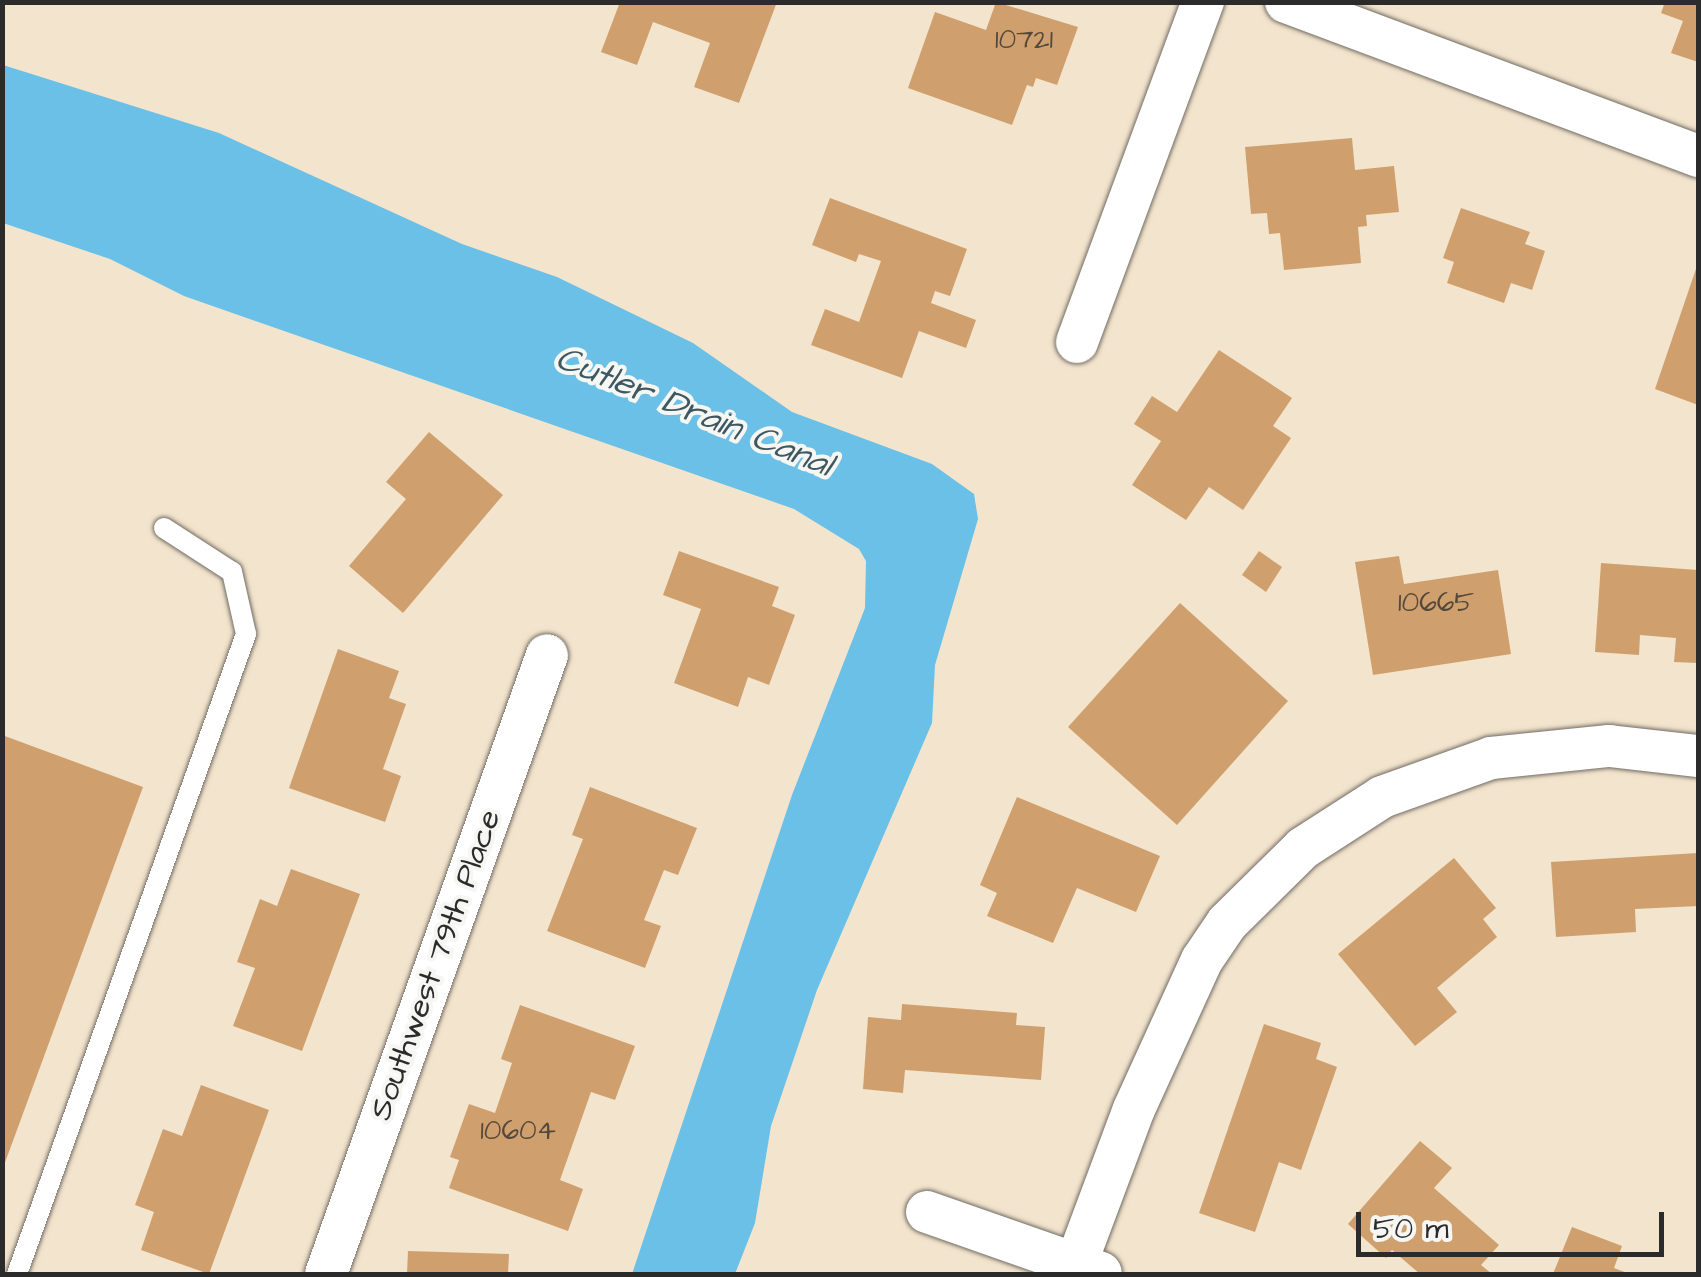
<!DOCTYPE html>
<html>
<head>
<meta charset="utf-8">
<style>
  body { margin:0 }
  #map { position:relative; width:1701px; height:1277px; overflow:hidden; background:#f3e4cd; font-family:"Architects Daughter",sans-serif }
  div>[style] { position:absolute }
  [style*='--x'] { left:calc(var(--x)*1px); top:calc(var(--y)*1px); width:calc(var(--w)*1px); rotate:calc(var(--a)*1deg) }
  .water>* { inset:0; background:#6ac0e7 }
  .building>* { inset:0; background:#cfa06d }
  .roads { filter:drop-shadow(0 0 2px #716c64) drop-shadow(0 0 2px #716c64) }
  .service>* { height:20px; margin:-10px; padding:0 10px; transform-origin:10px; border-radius:10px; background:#fff }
  .minor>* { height:42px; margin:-21px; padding:0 21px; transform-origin:21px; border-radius:21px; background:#fff }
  span { translate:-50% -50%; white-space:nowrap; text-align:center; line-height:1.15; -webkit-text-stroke:8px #f6f6f2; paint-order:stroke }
  .number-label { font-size:28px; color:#54483c }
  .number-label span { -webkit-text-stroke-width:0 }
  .street-label { font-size:32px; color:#2b2b2b }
  .water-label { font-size:35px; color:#3e5863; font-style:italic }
  .frame { position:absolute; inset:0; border:5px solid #2b2b2b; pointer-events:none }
  .scale { position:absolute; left:1356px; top:1212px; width:308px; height:45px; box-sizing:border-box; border:5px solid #2b2b2b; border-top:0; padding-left:12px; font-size:30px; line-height:35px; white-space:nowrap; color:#2b2b2b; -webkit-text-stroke:8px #f6f6f2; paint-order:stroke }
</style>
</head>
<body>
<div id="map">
  <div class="water">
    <div style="clip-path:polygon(3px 65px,219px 133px,462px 244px,557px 277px,693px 343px,792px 412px,932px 464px,974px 494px,978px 519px,935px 665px,932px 723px,817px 990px,771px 1126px,755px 1223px,735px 1274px,632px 1274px,792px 795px,865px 608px,866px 561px,859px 549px,794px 509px,184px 296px,110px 259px,3px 223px)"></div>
  </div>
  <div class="building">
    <div style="clip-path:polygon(620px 2px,777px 2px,739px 103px,694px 87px,710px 43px,653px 22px,637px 65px,601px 52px)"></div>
    <div style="clip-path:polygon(996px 2px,1078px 27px,1057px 85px,1036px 78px,1033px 87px,1027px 85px,1012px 125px,908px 88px,935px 12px,986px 30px)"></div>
    <div style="clip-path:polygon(1665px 2px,1698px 2px,1698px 62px,1671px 53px,1683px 21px,1661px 13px)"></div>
    <div style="clip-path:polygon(1352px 138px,1355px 170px,1394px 166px,1399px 212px,1366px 215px,1367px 226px,1358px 227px,1361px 263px,1284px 270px,1280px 233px,1269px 234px,1267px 213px,1251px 214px,1245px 147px)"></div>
    <div style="clip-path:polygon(830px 198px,967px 249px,950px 296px,935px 291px,931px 303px,976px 320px,966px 348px,919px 331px,902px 378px,811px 345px,825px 309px,859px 322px,881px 261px,859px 254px,856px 262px,812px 245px)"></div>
    <div style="clip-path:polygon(1461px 208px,1530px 232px,1525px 244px,1545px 251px,1532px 290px,1511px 283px,1504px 303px,1447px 283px,1454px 262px,1443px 258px)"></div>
    <div style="clip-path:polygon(1698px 263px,1698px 405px,1655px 389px)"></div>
    <div style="clip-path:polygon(1219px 350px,1292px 398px,1273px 426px,1291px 438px,1243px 510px,1209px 487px,1186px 520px,1132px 485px,1161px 441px,1134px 424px,1152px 396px,1177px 412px)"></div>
    <div style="clip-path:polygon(429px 432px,503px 495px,403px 613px,349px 566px,406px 499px,386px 482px)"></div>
    <div style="clip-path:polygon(679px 551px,779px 587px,772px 606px,795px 615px,769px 685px,748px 677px,738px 707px,674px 683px,701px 609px,663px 595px)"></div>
    <div style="clip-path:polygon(1259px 551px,1282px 567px,1266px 592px,1242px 575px)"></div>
    <div style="clip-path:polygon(1399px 556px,1404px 584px,1498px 570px,1511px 654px,1373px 675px,1355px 562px)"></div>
    <div style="clip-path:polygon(1601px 563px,1698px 570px,1698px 663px,1674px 662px,1676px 638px,1640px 635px,1639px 655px,1595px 652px)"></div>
    <div style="clip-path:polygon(1180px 603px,1288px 701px,1177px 825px,1068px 727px)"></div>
    <div style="clip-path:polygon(338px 649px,399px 671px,389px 698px,406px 704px,383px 769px,401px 776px,385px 822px,289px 788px)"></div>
    <div style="clip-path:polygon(2px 735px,143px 787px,3px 1168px,2px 1167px)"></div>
    <div style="clip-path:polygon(590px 787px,697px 828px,678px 875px,664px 870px,644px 920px,661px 926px,645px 968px,547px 931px,583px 839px,572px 835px)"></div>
    <div style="clip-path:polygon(1017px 797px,1160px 856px,1136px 912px,1077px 888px,1053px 943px,987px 916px,997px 893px,980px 885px)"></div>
    <div style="clip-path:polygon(1698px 853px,1698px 906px,1635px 909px,1636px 932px,1556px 937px,1551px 862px)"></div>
    <div style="clip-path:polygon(1454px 858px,1496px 908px,1483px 919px,1497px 937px,1437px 988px,1457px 1012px,1415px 1046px,1338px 954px)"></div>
    <div style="clip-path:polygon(291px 869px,360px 894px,302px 1051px,233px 1026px,255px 968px,237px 962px,260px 899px,277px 906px)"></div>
    <div style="clip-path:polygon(902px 1004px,1017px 1013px,1016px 1025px,1045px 1027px,1041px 1080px,905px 1070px,903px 1093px,863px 1089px,868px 1017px,901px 1020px)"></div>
    <div style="clip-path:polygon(520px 1005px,635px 1046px,615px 1100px,591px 1092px,560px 1180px,583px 1189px,568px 1231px,449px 1188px,459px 1160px,450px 1157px,469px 1104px,495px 1113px,512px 1063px,501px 1059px)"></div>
    <div style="clip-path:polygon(1264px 1024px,1321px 1043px,1316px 1059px,1337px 1067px,1301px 1170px,1279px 1162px,1255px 1232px,1199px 1213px)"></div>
    <div style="clip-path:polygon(201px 1085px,269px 1110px,209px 1274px,141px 1250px,154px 1212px,135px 1205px,163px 1129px,182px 1136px)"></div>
    <div style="clip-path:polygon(1420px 1141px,1452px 1168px,1434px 1188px,1499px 1245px,1481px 1265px,1492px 1274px,1420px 1274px,1392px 1250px,1386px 1258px,1348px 1224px)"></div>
    <div style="clip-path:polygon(1572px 1227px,1622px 1246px,1614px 1268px,1630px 1274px,1553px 1274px)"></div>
    <div style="clip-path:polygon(408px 1251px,509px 1254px,508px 1274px,407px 1274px)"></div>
  </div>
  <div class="roads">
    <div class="service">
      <div style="--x:17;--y:1274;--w:680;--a:-70.31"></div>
      <div style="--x:246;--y:634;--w:64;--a:-102.7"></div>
      <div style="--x:232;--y:572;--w:81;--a:-147.1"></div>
    </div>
    <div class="minor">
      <div style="--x:1286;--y:2;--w:440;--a:20.5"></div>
      <div style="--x:1077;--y:342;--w:363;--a:-69.7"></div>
      <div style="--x:927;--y:1212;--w:184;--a:19.3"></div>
      <div style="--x:1076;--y:1264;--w:165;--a:-69.5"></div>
      <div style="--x:1134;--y:1109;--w:164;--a:-65.5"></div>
      <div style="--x:1202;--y:960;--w:45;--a:-56"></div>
      <div style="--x:1227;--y:923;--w:107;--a:-44.6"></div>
      <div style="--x:1303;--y:848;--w:94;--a:-32.8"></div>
      <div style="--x:1382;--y:797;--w:116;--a:-19.7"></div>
      <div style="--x:1491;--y:758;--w:119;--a:-5.8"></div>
      <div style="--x:1609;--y:746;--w:90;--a:6.4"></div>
      <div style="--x:326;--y:1274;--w:657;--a:-70.35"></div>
    </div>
  </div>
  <div class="number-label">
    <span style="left:1024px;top:40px">10721</span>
    <span style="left:1436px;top:603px">10665</span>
    <span style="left:518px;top:1131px">10604</span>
  </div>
  <div class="street-label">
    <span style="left:436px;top:965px;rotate:-70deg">Southwest 79th Place</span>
  </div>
  <div class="water-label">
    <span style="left:694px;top:412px;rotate:22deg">Cutler Drain Canal</span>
  </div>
  <div class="frame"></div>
  <div class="scale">50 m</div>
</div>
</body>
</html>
